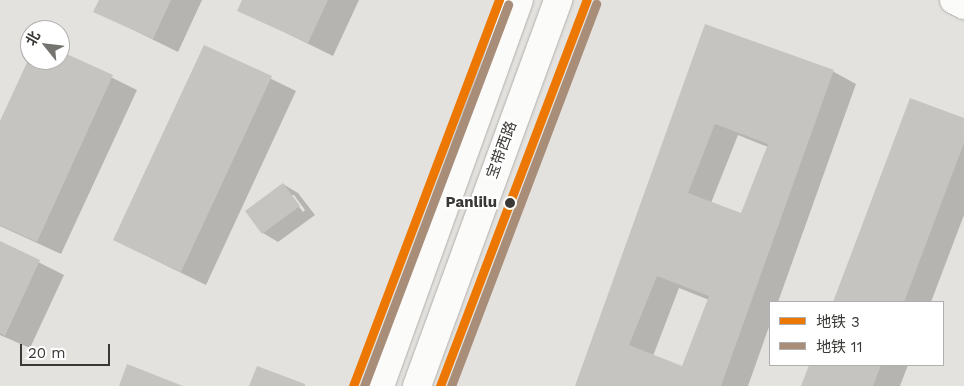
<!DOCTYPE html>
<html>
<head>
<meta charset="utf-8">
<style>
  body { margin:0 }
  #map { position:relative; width:964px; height:386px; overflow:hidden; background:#e4e2de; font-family:"Work Sans","Noto Sans SC",sans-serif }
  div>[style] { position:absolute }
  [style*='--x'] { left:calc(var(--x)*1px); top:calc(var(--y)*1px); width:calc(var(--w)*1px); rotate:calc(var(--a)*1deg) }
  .shadow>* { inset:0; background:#0003 }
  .building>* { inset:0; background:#c5c4c1 }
  .roads { filter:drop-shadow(0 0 1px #b2b0ae) drop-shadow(0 0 1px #b2b0ae) }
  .major>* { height:28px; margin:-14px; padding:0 14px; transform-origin:14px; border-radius:14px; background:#fbfbfa }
  .metro-1>* { height:9px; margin:-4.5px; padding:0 4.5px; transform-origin:4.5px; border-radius:4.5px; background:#ec7803 }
  .metro-2>* { height:9px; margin:-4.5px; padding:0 4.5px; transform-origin:4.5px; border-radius:4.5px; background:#a88d79 }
  .dots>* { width:14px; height:14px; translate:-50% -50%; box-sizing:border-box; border:2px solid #fff; border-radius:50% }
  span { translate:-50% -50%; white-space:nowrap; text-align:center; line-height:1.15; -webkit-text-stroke:4.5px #fff; paint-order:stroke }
  .street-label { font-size:15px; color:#3a3835 }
  .stop-label { font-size:15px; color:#3a3835; font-weight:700 }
  .right { translate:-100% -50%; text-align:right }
  .legend { position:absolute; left:769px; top:301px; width:175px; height:65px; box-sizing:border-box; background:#fff; border:1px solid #b0afae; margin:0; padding:6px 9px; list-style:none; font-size:15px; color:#3a3835 }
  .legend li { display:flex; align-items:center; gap:10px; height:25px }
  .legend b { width:25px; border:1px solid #b0afae }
  .north { position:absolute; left:20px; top:20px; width:50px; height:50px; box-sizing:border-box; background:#fff; border:1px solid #b0afae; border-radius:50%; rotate:299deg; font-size:14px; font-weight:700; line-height:20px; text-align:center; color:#3a3835 }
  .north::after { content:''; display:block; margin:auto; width:18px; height:22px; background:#767470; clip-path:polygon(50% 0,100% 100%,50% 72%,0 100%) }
  .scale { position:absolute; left:20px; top:344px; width:90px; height:22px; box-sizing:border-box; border:2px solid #3a3835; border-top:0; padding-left:6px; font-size:15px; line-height:18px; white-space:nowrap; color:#3a3835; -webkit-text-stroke:4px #fff; paint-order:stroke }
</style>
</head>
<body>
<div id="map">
  <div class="shadow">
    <div style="clip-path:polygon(100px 0,202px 0,178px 52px,95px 11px)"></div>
    <div style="clip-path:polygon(244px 0,359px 0,333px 56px,239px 10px)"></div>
    <div style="clip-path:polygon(evenodd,705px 26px,834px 72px,856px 84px,778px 302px,770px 302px,770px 324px,748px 386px,576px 386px,705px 26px,738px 135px,768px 147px,742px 215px,711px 203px,738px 135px,705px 26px,679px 288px,709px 300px,683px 367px,653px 356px,679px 288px)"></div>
    <div style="clip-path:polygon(204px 46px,296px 91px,206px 285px,114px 240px)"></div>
    <div style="clip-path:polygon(60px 52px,137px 90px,61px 254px,0 226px,0 124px,30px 59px,60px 60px)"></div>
    <div style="clip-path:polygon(911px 100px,964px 119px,964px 215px,931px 302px,834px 302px)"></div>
    <div style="clip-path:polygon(evenodd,283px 184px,298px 193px,315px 215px,278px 242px,263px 233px,247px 211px,283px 184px,290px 195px,294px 195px,305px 210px,303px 212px,290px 195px)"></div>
    <div style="clip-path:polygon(0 243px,64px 275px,30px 348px,0 335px)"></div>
    <div style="clip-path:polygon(810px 365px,908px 365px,900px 386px,802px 386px)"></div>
  </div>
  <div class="building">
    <div style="clip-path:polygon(99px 0,171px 0,153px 39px,93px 12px)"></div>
    <div style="clip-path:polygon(242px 0,328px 0,308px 43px,237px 11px)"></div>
    <div style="clip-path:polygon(evenodd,705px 24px,834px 70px,721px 386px,575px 386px,705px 24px,715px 124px,768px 144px,741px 213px,688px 193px,715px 124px,705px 24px,657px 276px,709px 296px,682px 366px,629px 345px,657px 276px)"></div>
    <div style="clip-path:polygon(204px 45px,272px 76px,181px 272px,113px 240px)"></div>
    <div style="clip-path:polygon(60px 51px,113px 75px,37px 242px,0 225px,0 121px,30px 56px,30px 60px,60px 60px)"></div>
    <div style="clip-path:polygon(910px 98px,964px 118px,964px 143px,904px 302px,833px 302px)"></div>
    <div style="clip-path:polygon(283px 183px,300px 206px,262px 234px,245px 211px)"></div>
    <div style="clip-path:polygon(0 241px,40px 260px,5px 336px,0 333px)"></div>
    <div style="clip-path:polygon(127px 364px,183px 386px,119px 386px)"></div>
    <div style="clip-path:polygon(809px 365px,881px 365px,873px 386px,801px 386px)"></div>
    <div style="clip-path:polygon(257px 366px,305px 384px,305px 386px,249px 386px)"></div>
  </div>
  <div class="roads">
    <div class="major">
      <div style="--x:954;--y:0;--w:11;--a:27"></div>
      <div style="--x:380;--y:386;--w:410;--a:-70.2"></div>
      <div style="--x:417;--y:386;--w:411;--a:-69.9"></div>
    </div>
  </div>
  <div class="metro-1">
    <div style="--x:353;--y:386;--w:413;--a:-69.3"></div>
    <div style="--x:440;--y:386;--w:413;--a:-69.2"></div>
  </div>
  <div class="metro-2">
    <div style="--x:364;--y:386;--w:408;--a:-69.3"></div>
    <div style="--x:451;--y:386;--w:409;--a:-69.2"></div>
  </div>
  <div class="dots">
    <div style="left:510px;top:203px;background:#3a3835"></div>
  </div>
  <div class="street-label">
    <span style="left:502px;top:150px;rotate:-70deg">宝带西路</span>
  </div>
  <div class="stop-label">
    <span class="right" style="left:497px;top:203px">Panlilu</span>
  </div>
  <ul class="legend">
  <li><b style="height:6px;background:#ec7803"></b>地铁 3</li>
  <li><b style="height:6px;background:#a88d79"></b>地铁 11</li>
  </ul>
  <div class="north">北</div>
  <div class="scale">20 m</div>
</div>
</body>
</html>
